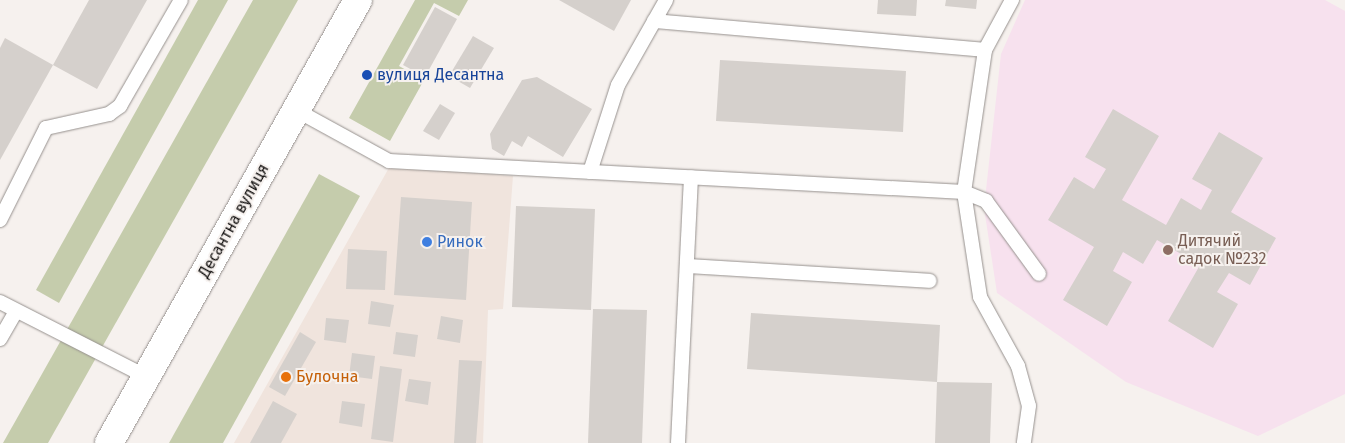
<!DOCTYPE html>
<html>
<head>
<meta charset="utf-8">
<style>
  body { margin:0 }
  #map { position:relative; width:1345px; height:443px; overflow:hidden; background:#f6f1ee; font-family:"Fira Sans",sans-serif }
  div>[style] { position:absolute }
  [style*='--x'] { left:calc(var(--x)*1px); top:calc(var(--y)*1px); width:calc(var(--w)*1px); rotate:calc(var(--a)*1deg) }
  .built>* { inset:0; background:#f0e4dd }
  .education>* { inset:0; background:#f7e1ee }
  .green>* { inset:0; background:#c5ccac }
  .building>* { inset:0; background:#d5d0cc }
  .roads { filter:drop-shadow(0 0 1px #96918e) drop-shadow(0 0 1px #96918e) }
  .service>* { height:14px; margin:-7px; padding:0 7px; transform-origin:7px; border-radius:7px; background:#fff }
  .secondary>* { height:28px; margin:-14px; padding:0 14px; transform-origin:14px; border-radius:14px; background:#fff }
  .dots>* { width:14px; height:14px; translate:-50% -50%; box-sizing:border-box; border:2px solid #f6f1ee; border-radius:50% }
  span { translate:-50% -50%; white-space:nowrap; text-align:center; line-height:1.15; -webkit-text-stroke:4px #f6f1ee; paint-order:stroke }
  .transit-label { font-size:16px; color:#164399 }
  .left { translate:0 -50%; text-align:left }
  .street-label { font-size:16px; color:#141211 }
  .education-label { font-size:16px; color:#785e54 }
  .shop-label { font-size:16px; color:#366cbe }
  .food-label { font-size:16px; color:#c56008 }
</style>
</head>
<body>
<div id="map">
  <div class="built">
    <div style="clip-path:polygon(390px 166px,513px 176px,503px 309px,488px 310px,483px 443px,234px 443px)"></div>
  </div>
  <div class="education">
    <div style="clip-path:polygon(1025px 0,1325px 0,1345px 11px,1345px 394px,1258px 436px,1126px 382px,997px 293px,984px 208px,1001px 54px)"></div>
  </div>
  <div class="green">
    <div style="clip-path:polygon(198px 0,228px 0,59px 303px,36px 290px)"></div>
    <div style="clip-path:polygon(253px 0,298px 0,48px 443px,3px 443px)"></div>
    <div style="clip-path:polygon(415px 0,468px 0,459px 16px,434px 3px,399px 66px,424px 80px,390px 141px,349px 118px)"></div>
    <div style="clip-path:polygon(319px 174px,360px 196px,223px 443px,169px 443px)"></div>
  </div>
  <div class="building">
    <div style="clip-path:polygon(89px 0,147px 0,97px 89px,53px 65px)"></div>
    <div style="clip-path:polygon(559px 0,631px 0,614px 31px)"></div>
    <div style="clip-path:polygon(878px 0,917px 0,916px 16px,877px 14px)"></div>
    <div style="clip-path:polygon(946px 0,977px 0,976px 9px,945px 6px)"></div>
    <div style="clip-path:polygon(435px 7px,457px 19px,425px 77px,403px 65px)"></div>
    <div style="clip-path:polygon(473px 36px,494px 48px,470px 88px,449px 76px)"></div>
    <div style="clip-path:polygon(5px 38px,53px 65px,0 160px,0 48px)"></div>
    <div style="clip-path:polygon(720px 60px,906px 71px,903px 132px,716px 121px)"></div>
    <div style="clip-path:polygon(537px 77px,592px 109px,563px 157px,528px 136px,522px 147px,512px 141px,504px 156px,492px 149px,490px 134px,522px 80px)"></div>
    <div style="clip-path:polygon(440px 104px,455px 113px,439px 140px,423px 131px)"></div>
    <div style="clip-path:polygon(1113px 109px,1159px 136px,1122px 200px,1166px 225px,1181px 198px,1201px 210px,1212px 190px,1192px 179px,1219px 132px,1263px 158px,1231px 212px,1276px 238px,1250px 285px,1229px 273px,1217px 292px,1238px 304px,1213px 348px,1168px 321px,1200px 265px,1157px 240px,1143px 264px,1123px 252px,1113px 271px,1132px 282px,1107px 326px,1063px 300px,1094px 247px,1048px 220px,1074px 177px,1094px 189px,1106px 169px,1085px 157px)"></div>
    <div style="clip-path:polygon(401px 197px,472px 202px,466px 300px,394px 295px)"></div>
    <div style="clip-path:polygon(516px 206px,595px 209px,591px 310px,512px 307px)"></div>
    <div style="clip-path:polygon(348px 249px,387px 251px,385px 290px,346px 289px)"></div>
    <div style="clip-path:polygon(371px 301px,394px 305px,390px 327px,368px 324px)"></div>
    <div style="clip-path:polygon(593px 309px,647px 310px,642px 443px,588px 443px)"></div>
    <div style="clip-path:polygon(751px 313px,940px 325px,937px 382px,747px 369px)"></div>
    <div style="clip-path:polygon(441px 316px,463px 320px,460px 343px,437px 339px)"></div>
    <div style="clip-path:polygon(326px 318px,349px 320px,346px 343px,324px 340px)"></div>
    <div style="clip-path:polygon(300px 332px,316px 342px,285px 396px,269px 387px)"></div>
    <div style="clip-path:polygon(396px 332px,418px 335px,415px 357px,393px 354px)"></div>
    <div style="clip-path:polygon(352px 353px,375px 356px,372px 379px,349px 376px)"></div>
    <div style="clip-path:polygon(459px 360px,482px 361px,476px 443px,454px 443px)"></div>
    <div style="clip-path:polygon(380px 366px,402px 369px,393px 442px,371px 439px)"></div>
    <div style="clip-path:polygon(409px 379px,431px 382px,428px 405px,405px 401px)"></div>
    <div style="clip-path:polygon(937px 382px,992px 383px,990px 443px,935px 443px)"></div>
    <div style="clip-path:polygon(273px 401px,297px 414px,281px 443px,250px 443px)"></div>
    <div style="clip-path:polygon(342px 401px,365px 404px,362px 427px,339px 423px)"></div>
  </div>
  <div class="roads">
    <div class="service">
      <div style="--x:1012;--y:0;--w:57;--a:118.4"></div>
      <div style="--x:985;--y:50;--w:144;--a:98.4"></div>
      <div style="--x:964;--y:192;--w:106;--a:81.3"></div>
      <div style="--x:980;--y:297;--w:79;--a:61.2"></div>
      <div style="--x:1018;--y:366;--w:41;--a:74.6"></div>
      <div style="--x:1029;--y:406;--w:37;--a:98"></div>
      <div style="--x:654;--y:21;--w:332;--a:5"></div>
      <div style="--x:296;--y:110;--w:106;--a:28.7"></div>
      <div style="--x:389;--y:161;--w:576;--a:3.09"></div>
      <div style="--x:964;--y:192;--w:24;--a:22"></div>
      <div style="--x:986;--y:201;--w:90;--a:54"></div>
      <div style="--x:590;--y:172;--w:91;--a:-72.2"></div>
      <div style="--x:618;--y:85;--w:98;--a:-60.5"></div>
      <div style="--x:0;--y:220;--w:103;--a:-63.4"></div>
      <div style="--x:46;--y:128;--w:65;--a:-12.5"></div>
      <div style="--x:109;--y:114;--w:14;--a:-36"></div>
      <div style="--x:120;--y:106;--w:122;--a:-60.1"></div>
      <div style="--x:687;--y:266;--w:243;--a:3.5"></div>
      <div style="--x:0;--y:302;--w:165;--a:27"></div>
      <div style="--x:0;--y:339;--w:32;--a:-60"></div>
      <div style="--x:678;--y:443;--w:266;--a:-87.2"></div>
    </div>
    <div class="secondary">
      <div style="--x:109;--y:443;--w:508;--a:-60.66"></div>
    </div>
  </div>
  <div class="dots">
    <div style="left:367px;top:75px;background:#1a4fb4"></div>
    <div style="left:427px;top:242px;background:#3f7fe0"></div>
    <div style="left:1168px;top:250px;background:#8d6e63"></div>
    <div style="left:286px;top:377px;background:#e8710a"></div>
  </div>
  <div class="transit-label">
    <span class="left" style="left:377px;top:75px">вулиця Десантна</span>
  </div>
  <div class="street-label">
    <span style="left:234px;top:221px;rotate:-61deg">Десантна вулиця</span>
  </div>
  <div class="education-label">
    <span class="left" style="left:1178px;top:250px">Дитячий<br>садок №232</span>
  </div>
  <div class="shop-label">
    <span class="left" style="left:437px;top:242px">Ринок</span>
  </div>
  <div class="food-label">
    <span class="left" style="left:296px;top:377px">Булочна</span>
  </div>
</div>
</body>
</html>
